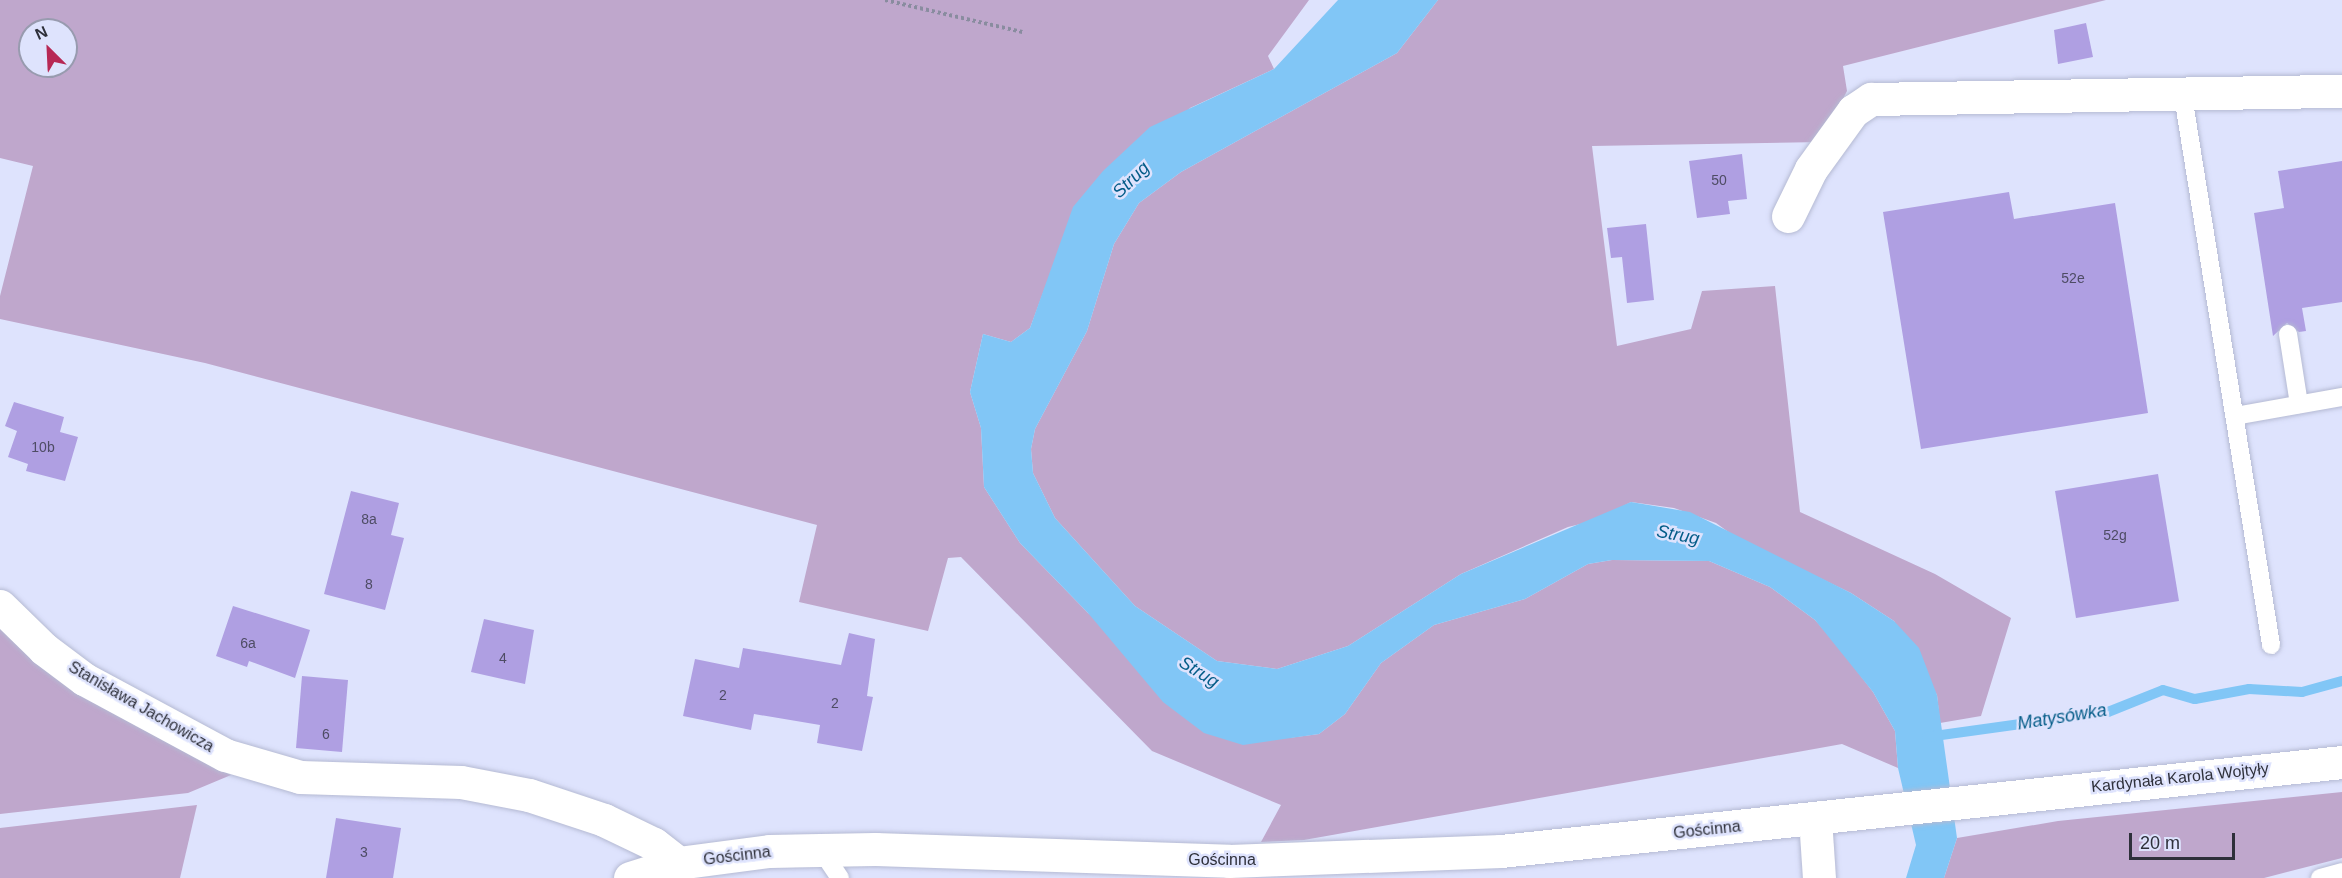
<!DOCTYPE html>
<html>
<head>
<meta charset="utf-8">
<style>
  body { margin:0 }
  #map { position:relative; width:2342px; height:878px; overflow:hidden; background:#dee3fd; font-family:Helvetica,sans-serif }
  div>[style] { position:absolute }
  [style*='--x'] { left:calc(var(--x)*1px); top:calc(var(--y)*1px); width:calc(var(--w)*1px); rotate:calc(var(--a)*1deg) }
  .green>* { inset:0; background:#bfa7cc }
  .water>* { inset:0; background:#81c6f6 }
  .stream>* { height:10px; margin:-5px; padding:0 5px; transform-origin:5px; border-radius:5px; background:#81c6f6 }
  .building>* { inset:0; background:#af9fe2 }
  .path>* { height:4px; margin-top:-2px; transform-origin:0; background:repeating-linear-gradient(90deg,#898c9f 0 3px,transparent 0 6px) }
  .roads { filter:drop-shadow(0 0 2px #b5bad3) drop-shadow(0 0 2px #b5bad3) }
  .lane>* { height:18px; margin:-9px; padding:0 9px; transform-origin:9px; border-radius:9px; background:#fff }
  .street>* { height:33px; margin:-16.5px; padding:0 16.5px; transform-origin:16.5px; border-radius:16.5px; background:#fff }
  span { translate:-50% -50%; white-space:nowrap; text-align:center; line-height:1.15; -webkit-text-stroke:5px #dee3fd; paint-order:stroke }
  .number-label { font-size:14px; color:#4e4c64 }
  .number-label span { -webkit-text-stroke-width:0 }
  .street-label { font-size:16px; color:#2e303a }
  .water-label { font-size:18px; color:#045c88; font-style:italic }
  .north { position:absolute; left:18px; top:18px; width:60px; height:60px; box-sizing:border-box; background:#dee3fd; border:2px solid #989baf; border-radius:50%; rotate:336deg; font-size:16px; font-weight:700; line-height:24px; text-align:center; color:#2e303a }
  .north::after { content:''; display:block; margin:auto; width:21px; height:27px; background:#b72855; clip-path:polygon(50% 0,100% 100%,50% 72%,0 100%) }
  .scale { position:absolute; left:2129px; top:833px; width:106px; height:27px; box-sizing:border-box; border:3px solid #2e303a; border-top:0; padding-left:8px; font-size:18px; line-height:21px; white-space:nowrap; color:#2e303a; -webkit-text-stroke:4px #dee3fd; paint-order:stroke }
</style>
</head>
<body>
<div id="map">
  <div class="green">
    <div style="clip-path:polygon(evenodd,0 0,1309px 0,1268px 56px,1274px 69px,1190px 108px,1046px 285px,1030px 328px,1011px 342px,983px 334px,970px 392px,981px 428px,984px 487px,1020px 543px,1088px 613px,1288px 738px,1319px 734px,1345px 714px,1381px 663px,1434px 625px,1525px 599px,1588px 564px,1612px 560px,1709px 561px,1770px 587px,1815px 620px,1833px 640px,1873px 692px,1895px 731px,1898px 768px,1842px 744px,1304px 840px,1261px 842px,1281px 805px,1152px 751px,961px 557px,948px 558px,928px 631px,799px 602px,817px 525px,205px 363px,0 319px,0 296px,33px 166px,0 158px,0 0,30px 30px,66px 30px,66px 66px,30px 66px,30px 30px)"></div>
    <div style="clip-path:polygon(1438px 0,2106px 0,1843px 66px,1847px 91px,1821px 142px,1592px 146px,1617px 346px,1691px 329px,1702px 291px,1775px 286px,1800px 512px,1935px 574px,2011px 618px,1981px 716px,1940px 723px,1937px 695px,1894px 621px,1851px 593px,1738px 539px,1716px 523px,1674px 508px,1631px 502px,1597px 520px,1568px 527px,1461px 574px,1348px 646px,1277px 669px,1217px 661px,1135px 606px,1055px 518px,1033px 473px,1031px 449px,1035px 429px,1087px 331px,1114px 244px,1139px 203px,1181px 172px,1397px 53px)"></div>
    <div style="clip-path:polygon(0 622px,90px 697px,231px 775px,188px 793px,0 814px)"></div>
    <div style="clip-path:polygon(2342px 792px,2342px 858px,2264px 878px,1944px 878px,1957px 838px,2058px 821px)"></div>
    <div style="clip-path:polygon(197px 805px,180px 878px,0 878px,0 828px)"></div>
  </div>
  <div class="water">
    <div style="clip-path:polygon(1338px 0,1438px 0,1397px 53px,1181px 172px,1139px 203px,1114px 244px,1087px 331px,1035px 429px,1031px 449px,1033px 473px,1055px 518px,1135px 606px,1217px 661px,1277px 669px,1348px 646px,1461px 574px,1631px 502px,1690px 512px,1851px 593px,1894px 621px,1919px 648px,1937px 695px,1957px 838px,1944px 878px,1906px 878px,1916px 845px,1898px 768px,1895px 731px,1873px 692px,1815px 620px,1770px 587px,1709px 561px,1612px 560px,1588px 564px,1525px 599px,1434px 625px,1381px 663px,1345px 714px,1319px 734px,1243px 745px,1204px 733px,1163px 702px,1088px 613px,1020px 543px,984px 487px,981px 428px,970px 392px,983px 334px,1011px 342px,1030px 328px,1073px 207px,1103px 171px,1150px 127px,1274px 69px)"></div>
  </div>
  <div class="stream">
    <div style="--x:1927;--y:737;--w:183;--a:-7.9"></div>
    <div style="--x:2108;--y:712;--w:59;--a:-21.8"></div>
    <div style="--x:2163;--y:690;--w:33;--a:16"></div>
    <div style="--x:2195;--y:699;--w:55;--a:-10.5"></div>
    <div style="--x:2249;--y:689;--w:53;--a:3.2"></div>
    <div style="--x:2302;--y:692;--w:41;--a:-15.4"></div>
  </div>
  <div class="building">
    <div style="clip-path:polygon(2086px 23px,2093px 57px,2058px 64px,2054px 30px)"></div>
    <div style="clip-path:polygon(1742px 154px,1747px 199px,1728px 201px,1730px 214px,1697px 218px,1689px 161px)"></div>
    <div style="clip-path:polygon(2342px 161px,2342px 302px,2302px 308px,2306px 331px,2299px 332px,2287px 323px,2273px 336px,2254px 213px,2284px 208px,2278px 171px)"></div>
    <div style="clip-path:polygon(2009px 192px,2014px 219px,2115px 203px,2148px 413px,1921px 449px,1883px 212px)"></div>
    <div style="clip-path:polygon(1646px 224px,1654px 300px,1627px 303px,1622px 257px,1611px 258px,1607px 228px)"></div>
    <div style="clip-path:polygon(14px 402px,64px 417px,60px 432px,78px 437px,65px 481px,26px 471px,28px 464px,8px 457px,17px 431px,5px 426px)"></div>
    <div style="clip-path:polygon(2158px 474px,2179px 601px,2076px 618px,2055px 491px)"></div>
    <div style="clip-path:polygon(351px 491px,399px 503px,391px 535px,404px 538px,385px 610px,324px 594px)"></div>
    <div style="clip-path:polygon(233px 606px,310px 630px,295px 678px,249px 661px,247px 667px,216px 656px)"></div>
    <div style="clip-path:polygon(484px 619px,534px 630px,525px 684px,471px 672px)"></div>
    <div style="clip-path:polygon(849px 633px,875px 639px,867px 696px,873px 697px,862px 751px,817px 743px,820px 725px,754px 714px,751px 730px,683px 716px,695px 659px,739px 668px,743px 648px,841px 665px)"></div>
    <div style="clip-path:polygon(302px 676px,348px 680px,342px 752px,296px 748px)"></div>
    <div style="clip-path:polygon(336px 818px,401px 828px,393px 878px,326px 878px)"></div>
  </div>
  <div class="path">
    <div style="--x:885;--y:0;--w:141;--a:13.1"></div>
  </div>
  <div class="roads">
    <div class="lane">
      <div style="--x:2183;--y:96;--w:556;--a:80.89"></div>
      <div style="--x:2288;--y:334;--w:71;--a:81.1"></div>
      <div style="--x:2235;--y:416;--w:109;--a:-10.1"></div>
      <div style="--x:821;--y:850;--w:34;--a:56"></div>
      <div style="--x:2320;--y:878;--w:23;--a:-15"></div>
    </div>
    <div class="street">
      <div style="--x:1788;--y:216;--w:52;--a:-63.9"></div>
      <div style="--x:1811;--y:169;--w:72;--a:-54.1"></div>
      <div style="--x:1853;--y:111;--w:22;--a:-34"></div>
      <div style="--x:1871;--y:99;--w:471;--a:-1"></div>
      <div style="--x:0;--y:606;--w:62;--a:44.3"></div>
      <div style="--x:44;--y:649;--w:50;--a:36.9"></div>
      <div style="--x:84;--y:679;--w:160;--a:28.3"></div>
      <div style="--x:225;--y:755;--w:78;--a:16.3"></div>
      <div style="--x:300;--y:777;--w:161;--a:1.8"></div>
      <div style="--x:461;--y:782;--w:69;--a:10.8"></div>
      <div style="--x:529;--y:795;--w:79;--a:18.4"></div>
      <div style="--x:604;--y:820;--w:55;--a:25.6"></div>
      <div style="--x:654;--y:844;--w:31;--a:38"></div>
      <div style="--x:1815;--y:818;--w:60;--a:86.2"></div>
      <div style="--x:630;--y:878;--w:50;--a:-17.4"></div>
      <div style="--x:678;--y:863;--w:92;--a:-7.5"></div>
      <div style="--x:769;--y:851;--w:106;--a:-1.1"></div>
      <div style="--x:875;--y:849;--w:354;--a:1.9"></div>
      <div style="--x:1229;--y:861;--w:272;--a:-2.1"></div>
      <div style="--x:1501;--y:851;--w:846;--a:-6.04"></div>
    </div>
  </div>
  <div class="number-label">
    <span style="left:1719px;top:180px">50</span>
    <span style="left:2073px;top:278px">52e</span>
    <span style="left:43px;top:447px">10b</span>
    <span style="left:369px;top:519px">8a</span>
    <span style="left:2115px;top:535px">52g</span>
    <span style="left:369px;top:584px">8</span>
    <span style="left:248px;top:643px">6a</span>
    <span style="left:503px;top:658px">4</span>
    <span style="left:723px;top:695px">2</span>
    <span style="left:835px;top:703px">2</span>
    <span style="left:326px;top:734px">6</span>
    <span style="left:364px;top:852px">3</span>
  </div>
  <div class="street-label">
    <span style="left:141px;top:707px;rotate:30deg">Stanisława Jachowicza</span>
    <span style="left:2180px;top:778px;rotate:-6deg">Kardynała Karola Wojtyły</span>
    <span style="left:1707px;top:830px;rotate:-6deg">Gościnna</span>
    <span style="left:737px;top:856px;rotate:-7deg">Gościnna</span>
    <span style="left:1222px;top:860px">Gościnna</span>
  </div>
  <div class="water-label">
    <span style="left:1131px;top:180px;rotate:-44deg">Strug</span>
    <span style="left:1678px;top:535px;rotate:11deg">Strug</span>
    <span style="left:1199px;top:672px;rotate:32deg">Strug</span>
    <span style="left:2062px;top:717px;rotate:-9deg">Matysówka</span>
  </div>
  <div class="north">N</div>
  <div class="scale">20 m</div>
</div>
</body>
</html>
